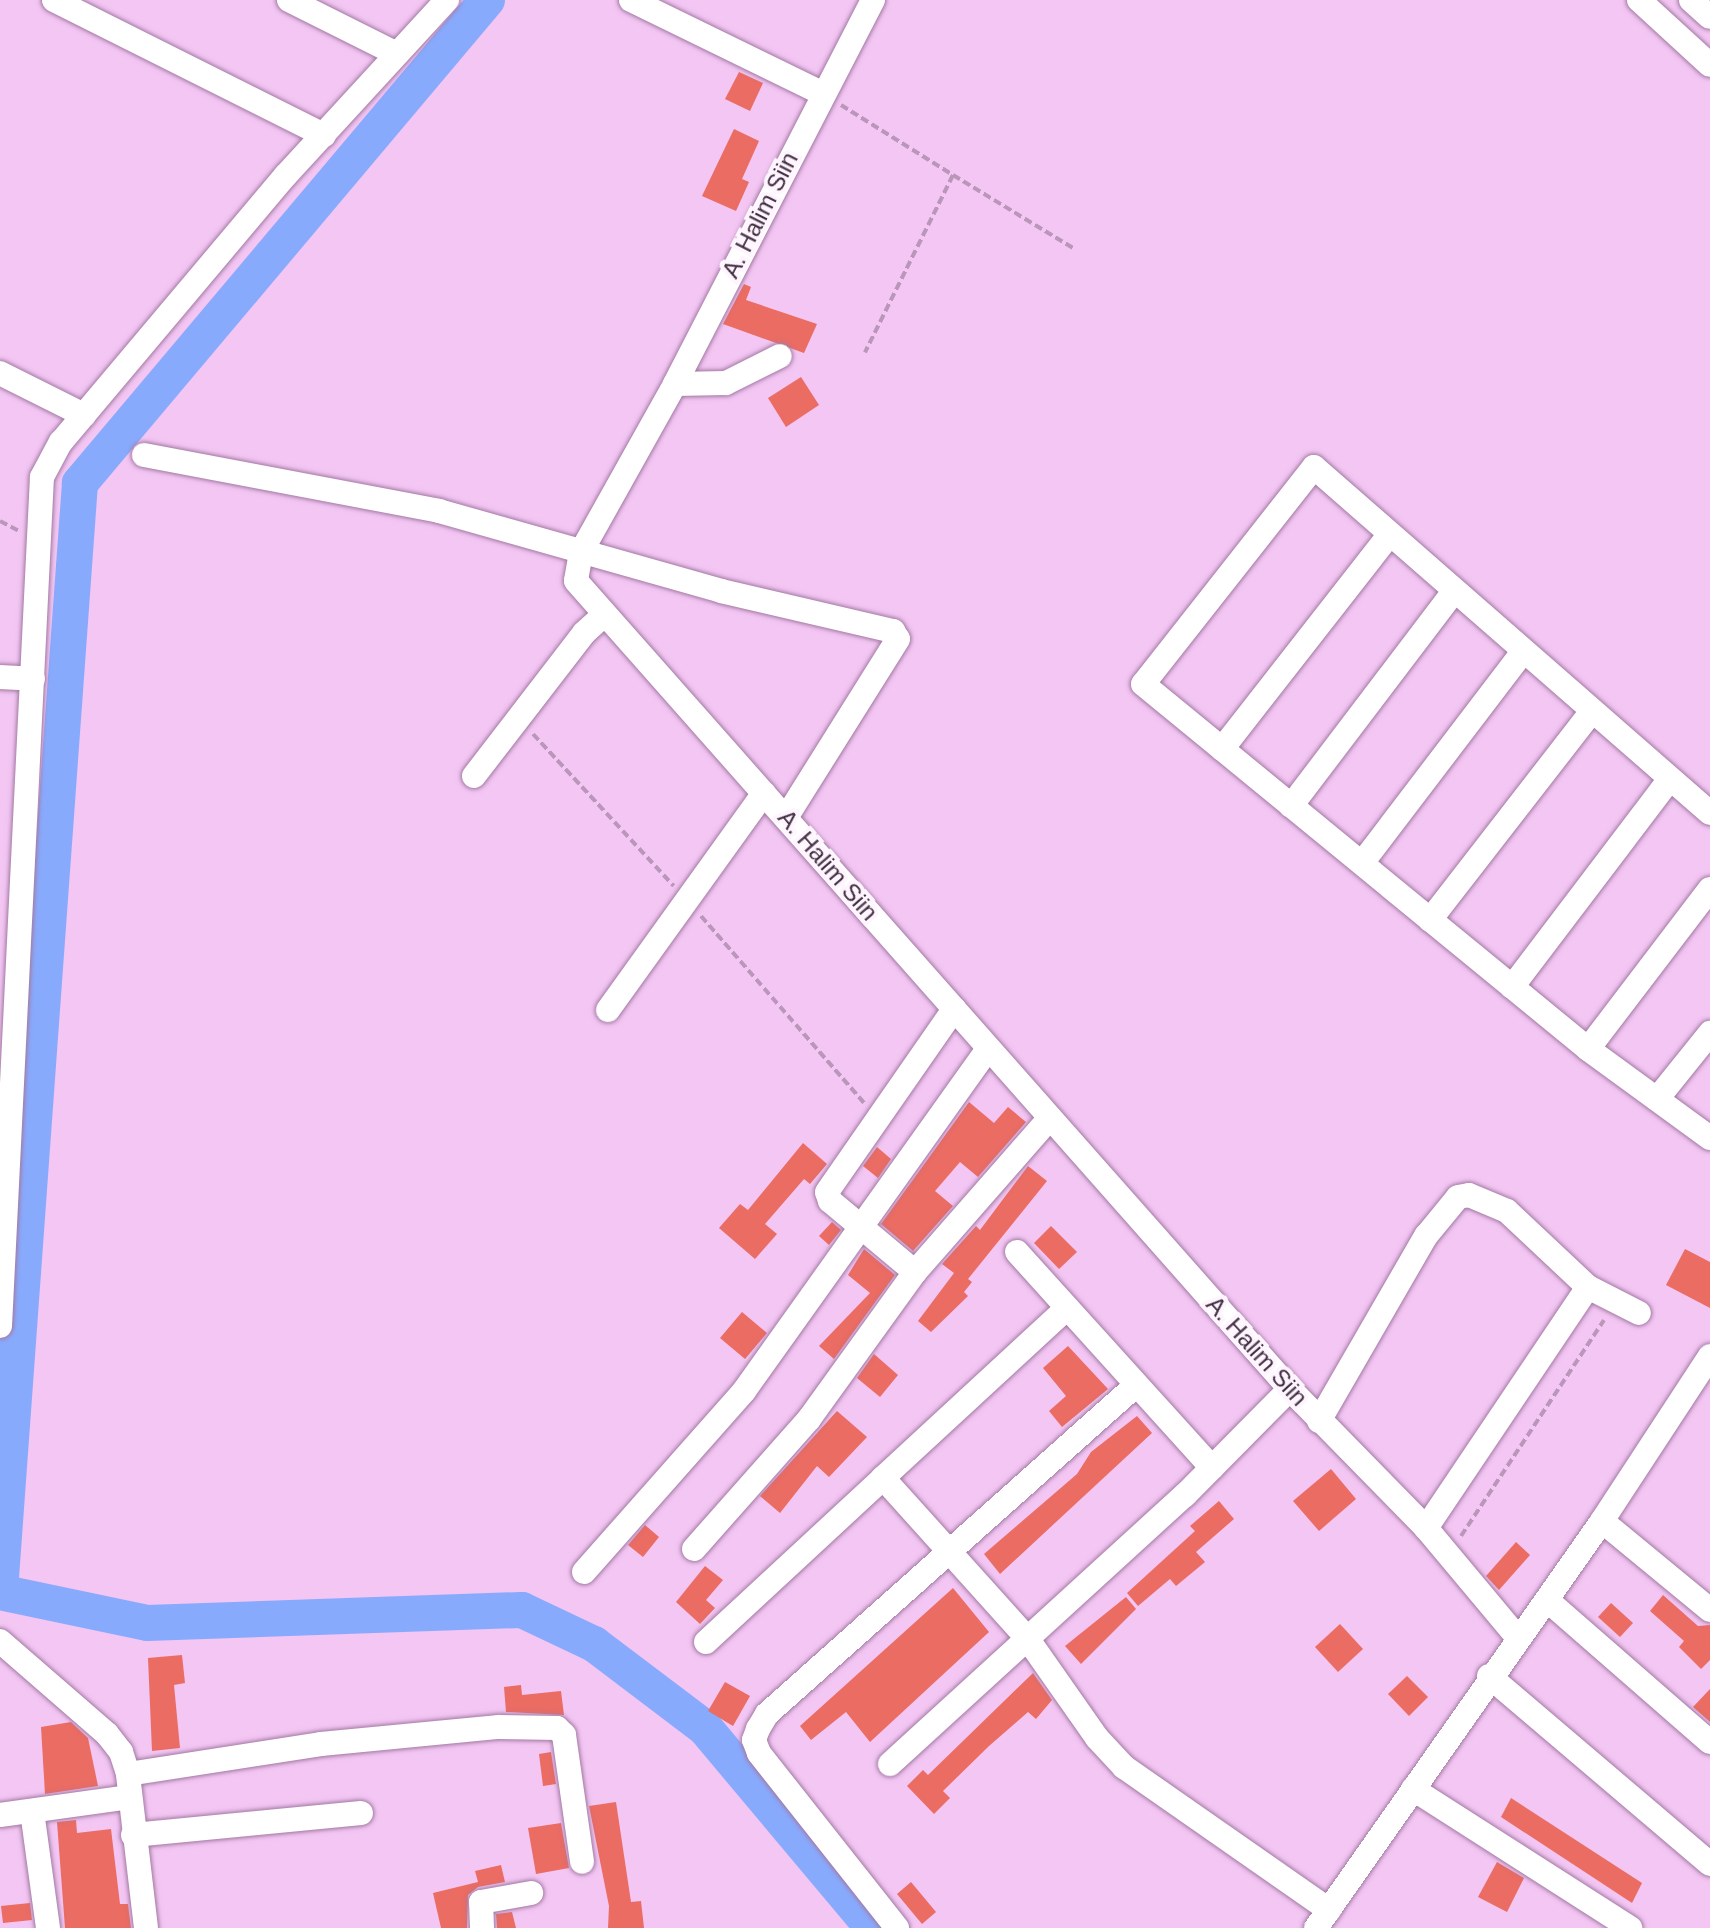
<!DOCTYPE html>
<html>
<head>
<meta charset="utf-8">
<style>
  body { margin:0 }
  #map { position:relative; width:1710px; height:1928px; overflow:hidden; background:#f3c6f3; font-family:Helvetica,sans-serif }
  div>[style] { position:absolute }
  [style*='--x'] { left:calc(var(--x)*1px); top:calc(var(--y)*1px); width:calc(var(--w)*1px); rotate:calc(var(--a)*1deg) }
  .river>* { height:36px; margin:-18px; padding:0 18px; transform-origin:18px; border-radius:18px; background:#88aafd }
  .building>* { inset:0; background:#ea6c63 }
  .path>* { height:4px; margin-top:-2px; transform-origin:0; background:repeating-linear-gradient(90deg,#ba96ba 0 8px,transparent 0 12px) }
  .roads { filter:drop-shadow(0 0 2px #a379a3) drop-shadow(0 0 2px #a379a3) }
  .minor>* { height:24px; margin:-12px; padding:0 12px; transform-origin:12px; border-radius:12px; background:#fff }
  span { translate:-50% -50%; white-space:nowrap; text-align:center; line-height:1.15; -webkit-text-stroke:8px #fef5fe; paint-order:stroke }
  .street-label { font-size:24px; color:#402e40 }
</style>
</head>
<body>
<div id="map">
  <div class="river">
    <div style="--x:487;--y:0;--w:632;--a:130.12"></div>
    <div style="--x:80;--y:483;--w:1112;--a:94.13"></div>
    <div style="--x:0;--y:1592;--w:150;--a:11.9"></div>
    <div style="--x:147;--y:1623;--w:375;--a:-2"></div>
    <div style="--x:522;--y:1610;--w:80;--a:25.3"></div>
    <div style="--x:594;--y:1644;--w:139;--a:37.1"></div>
    <div style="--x:705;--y:1728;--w:261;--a:50"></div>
  </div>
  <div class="building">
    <div style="clip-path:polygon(739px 72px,763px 83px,750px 111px,725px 99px)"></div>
    <div style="clip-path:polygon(734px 129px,759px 141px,742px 179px,749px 182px,736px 211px,702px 196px)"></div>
    <div style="clip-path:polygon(744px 284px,751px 287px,746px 300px,817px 324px,804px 353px,723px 324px)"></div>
    <div style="clip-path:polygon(801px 377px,819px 405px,786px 427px,768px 398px)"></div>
    <div style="clip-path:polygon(969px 1102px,994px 1123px,1008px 1107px,1026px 1122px,978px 1177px,960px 1162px,935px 1191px,953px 1206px,913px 1251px,881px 1224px)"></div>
    <div style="clip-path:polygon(803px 1143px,827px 1164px,810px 1184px,804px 1179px,765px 1224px,777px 1234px,755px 1259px,719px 1228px,740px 1204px,748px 1210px)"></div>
    <div style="clip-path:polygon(877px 1147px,891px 1159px,878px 1178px,863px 1166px)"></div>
    <div style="clip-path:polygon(1028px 1166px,1047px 1181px,968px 1279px,972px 1282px,964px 1292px,968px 1296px,931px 1332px,918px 1321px,954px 1273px,942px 1264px,976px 1226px,980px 1230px)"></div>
    <div style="clip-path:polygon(832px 1222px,841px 1230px,829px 1245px,819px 1236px)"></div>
    <div style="clip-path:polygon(1051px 1226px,1077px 1252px,1059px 1269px,1034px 1243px)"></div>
    <div style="clip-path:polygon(864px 1249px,895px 1275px,834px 1359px,819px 1346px,870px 1293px,848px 1275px)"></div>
    <div style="clip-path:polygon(1685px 1249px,1710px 1262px,1710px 1308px,1666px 1285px)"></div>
    <div style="clip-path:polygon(742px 1312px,767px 1333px,745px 1359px,720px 1338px)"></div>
    <div style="clip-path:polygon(1068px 1346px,1108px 1389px,1062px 1427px,1049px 1411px,1066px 1396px,1043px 1368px)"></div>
    <div style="clip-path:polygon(874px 1354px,898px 1375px,880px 1397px,857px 1378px)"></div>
    <div style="clip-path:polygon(837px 1411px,867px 1437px,829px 1477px,817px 1466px,780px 1513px,760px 1496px)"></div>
    <div style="clip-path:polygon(1137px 1416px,1152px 1433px,1000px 1574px,984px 1554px,1077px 1474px,1091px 1452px)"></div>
    <div style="clip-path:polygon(1331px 1469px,1356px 1499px,1319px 1531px,1293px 1501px)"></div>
    <div style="clip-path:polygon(1219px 1501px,1234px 1519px,1196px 1552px,1205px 1562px,1176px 1586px,1170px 1579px,1138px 1606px,1127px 1593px,1195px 1531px,1190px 1526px)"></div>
    <div style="clip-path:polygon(645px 1525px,659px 1537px,643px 1557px,628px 1545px)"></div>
    <div style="clip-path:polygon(1516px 1542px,1530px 1555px,1499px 1590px,1486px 1576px)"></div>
    <div style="clip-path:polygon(705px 1566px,723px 1580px,706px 1600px,715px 1608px,700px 1624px,676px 1602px)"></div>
    <div style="clip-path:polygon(953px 1588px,989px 1632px,870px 1742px,846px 1712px,811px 1740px,800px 1726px)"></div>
    <div style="clip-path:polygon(1663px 1595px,1698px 1626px,1710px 1625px,1710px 1660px,1701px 1669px,1679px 1647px,1684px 1641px,1650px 1611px)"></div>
    <div style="clip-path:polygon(1126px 1597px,1136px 1609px,1081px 1664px,1065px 1646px)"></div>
    <div style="clip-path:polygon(1611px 1603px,1633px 1623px,1620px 1637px,1598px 1617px)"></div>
    <div style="clip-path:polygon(1340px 1624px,1363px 1649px,1338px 1672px,1315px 1647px)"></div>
    <div style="clip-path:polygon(182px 1655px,185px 1683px,174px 1685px,180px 1748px,152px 1751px,148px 1658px)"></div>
    <div style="clip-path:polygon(1033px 1673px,1052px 1700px,1036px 1719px,1028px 1712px,989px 1746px,943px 1791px,950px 1798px,934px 1814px,907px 1786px,923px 1770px,928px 1775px)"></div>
    <div style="clip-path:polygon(1407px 1676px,1428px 1697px,1409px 1716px,1388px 1694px)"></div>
    <div style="clip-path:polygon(725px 1682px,750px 1696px,733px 1726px,708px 1711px)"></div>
    <div style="clip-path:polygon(521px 1685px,522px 1695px,561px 1691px,564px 1715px,506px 1712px,504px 1687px)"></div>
    <div style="clip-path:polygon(1710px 1689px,1710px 1722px,1693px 1707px)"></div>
    <div style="clip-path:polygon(71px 1722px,88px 1738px,98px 1786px,45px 1794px,41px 1727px)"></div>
    <div style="clip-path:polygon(551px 1752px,556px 1784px,543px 1786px,539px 1754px)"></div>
    <div style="clip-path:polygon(1511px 1798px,1642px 1883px,1632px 1903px,1501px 1817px)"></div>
    <div style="clip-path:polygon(616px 1802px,631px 1902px,641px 1901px,644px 1928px,608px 1928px,609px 1906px,589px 1806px)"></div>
    <div style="clip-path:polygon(76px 1820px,77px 1833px,111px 1829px,120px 1904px,128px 1904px,131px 1928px,65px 1928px,57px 1822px)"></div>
    <div style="clip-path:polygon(561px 1823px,569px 1868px,536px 1874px,528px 1828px)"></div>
    <div style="clip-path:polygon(1497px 1862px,1524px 1878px,1507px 1912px,1478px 1897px)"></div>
    <div style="clip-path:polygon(501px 1865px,505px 1882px,478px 1887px,468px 1895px,467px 1928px,441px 1928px,433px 1893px,478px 1882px,475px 1871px)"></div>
    <div style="clip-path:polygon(911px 1882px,936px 1912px,922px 1924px,897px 1894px)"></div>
    <div style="clip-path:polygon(30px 1903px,32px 1920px,3px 1923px,1px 1906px)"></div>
    <div style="clip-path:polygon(512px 1912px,516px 1928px,497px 1928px,496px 1914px)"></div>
  </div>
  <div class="path">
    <div style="--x:841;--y:105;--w:132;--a:32"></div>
    <div style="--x:953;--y:175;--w:198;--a:116.4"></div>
    <div style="--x:953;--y:175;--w:140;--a:31.3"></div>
    <div style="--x:0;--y:521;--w:21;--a:28"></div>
    <div style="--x:533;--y:734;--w:207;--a:47.2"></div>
    <div style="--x:701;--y:916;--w:248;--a:48.9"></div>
    <div style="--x:1461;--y:1536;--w:259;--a:-56.5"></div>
  </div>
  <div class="roads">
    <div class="minor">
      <div style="--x:54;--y:0;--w:302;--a:26.6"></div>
      <div style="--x:289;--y:0;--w:119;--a:26.6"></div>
      <div style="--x:631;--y:0;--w:212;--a:26"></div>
      <div style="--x:873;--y:0;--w:432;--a:117.3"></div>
      <div style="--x:675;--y:384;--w:193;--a:119.2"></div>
      <div style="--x:581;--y:552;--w:29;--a:100"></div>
      <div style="--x:576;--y:581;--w:1078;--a:48.53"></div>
      <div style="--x:1290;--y:1389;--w:194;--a:45.6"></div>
      <div style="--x:1426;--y:1528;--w:142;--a:50.1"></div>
      <div style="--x:1639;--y:0;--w:96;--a:42.5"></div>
      <div style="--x:1691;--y:0;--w:25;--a:42"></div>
      <div style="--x:0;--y:373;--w:94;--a:26.6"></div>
      <div style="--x:675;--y:384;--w:51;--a:-1.1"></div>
      <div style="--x:726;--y:383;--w:60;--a:-26.6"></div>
      <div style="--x:144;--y:455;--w:300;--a:10.7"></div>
      <div style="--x:439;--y:511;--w:293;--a:15.8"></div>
      <div style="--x:721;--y:591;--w:177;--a:13.1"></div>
      <div style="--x:893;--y:631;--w:9;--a:58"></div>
      <div style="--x:898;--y:639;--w:209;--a:122.1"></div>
      <div style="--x:0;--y:677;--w:33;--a:3"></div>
      <div style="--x:1222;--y:749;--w:271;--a:-52"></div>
      <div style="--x:474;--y:776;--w:180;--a:-52.4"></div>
      <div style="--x:584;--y:633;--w:27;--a:-42"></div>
      <div style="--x:1291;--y:806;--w:270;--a:-52.8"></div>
      <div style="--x:1710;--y:813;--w:526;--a:-138.86"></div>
      <div style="--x:1314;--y:467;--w:276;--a:128.2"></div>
      <div style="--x:1143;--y:684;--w:576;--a:39.36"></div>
      <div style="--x:1588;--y:1049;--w:151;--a:36.1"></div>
      <div style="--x:1362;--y:863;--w:265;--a:-52.7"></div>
      <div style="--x:1430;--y:920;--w:264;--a:-52.2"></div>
      <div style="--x:1512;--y:987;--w:261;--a:-52.8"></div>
      <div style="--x:608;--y:1010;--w:267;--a:-54.3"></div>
      <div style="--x:1588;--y:1049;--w:201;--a:-52.7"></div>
      <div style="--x:1657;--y:1099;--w:85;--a:-51.2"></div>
      <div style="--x:1017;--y:1252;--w:291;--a:47.9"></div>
      <div style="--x:915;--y:1272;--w:111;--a:-140.1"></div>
      <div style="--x:830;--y:1201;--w:9;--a:-108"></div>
      <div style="--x:827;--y:1192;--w:223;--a:-55.2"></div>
      <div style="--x:1067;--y:1308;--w:251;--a:137.3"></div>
      <div style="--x:883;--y:1478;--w:215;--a:48"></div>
      <div style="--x:1027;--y:1638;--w:122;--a:55"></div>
      <div style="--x:1097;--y:1738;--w:40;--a:47"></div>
      <div style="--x:1124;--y:1767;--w:250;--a:34.9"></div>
      <div style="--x:0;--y:1326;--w:850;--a:-87.17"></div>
      <div style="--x:42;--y:477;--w:40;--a:-62"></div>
      <div style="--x:61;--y:442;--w:349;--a:-49.9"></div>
      <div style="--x:286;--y:175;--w:238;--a:-47.4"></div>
      <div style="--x:1319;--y:1421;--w:214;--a:-60"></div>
      <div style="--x:1426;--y:1236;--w:50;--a:-50.6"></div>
      <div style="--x:1458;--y:1197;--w:11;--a:-10"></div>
      <div style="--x:1469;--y:1195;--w:41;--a:22.8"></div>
      <div style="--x:1507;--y:1211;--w:111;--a:43.2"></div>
      <div style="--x:1588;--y:1287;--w:57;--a:27"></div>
      <div style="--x:1602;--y:1521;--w:140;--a:39.5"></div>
      <div style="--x:1426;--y:1528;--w:290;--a:-56.1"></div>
      <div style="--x:694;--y:1549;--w:174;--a:-48.5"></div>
      <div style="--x:809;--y:1419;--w:181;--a:-54.2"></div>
      <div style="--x:915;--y:1272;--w:205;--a:-48.8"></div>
      <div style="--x:584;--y:1572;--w:242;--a:-48.5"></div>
      <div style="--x:744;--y:1391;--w:420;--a:-54.5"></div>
      <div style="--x:1547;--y:1600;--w:216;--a:41.1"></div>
      <div style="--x:0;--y:1641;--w:142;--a:41"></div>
      <div style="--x:107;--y:1734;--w:23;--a:52"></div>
      <div style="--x:121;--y:1752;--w:23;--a:72"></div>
      <div style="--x:706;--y:1642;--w:241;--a:-42.8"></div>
      <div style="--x:1489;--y:1676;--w:290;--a:40.4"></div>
      <div style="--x:890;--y:1764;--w:399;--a:-42.4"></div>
      <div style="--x:1185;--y:1495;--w:149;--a:-45.3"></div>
      <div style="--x:1413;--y:1789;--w:258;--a:32.6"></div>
      <div style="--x:32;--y:1811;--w:118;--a:82.2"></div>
      <div style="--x:0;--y:1815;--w:131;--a:-7.9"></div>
      <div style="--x:133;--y:1835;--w:229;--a:-5.5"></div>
      <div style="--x:146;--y:1928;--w:155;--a:-96.7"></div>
      <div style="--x:128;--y:1774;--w:195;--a:-8.8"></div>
      <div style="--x:321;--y:1744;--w:179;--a:-5.5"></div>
      <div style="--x:499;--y:1727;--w:58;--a:1"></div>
      <div style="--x:557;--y:1728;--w:10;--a:45"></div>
      <div style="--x:564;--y:1735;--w:128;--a:81.9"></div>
      <div style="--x:482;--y:1928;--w:26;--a:-92"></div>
      <div style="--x:481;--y:1902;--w:51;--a:-10.2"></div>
      <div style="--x:897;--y:1928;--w:223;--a:-128.3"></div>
      <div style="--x:759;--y:1753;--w:14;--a:-111"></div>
      <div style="--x:754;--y:1740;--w:12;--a:-70"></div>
      <div style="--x:758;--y:1729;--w:17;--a:-59"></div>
      <div style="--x:767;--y:1714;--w:494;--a:-41.7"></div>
      <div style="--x:1316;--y:1928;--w:497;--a:-54.9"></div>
      <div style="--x:1602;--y:1521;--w:197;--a:-56.8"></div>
    </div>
  </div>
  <div class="street-label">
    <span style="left:760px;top:215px;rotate:-63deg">A. Halim Siin</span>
    <span style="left:828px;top:865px;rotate:49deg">A. Halim Siin</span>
    <span style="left:1257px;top:1351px;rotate:48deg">A. Halim Siin</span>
  </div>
</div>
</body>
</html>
